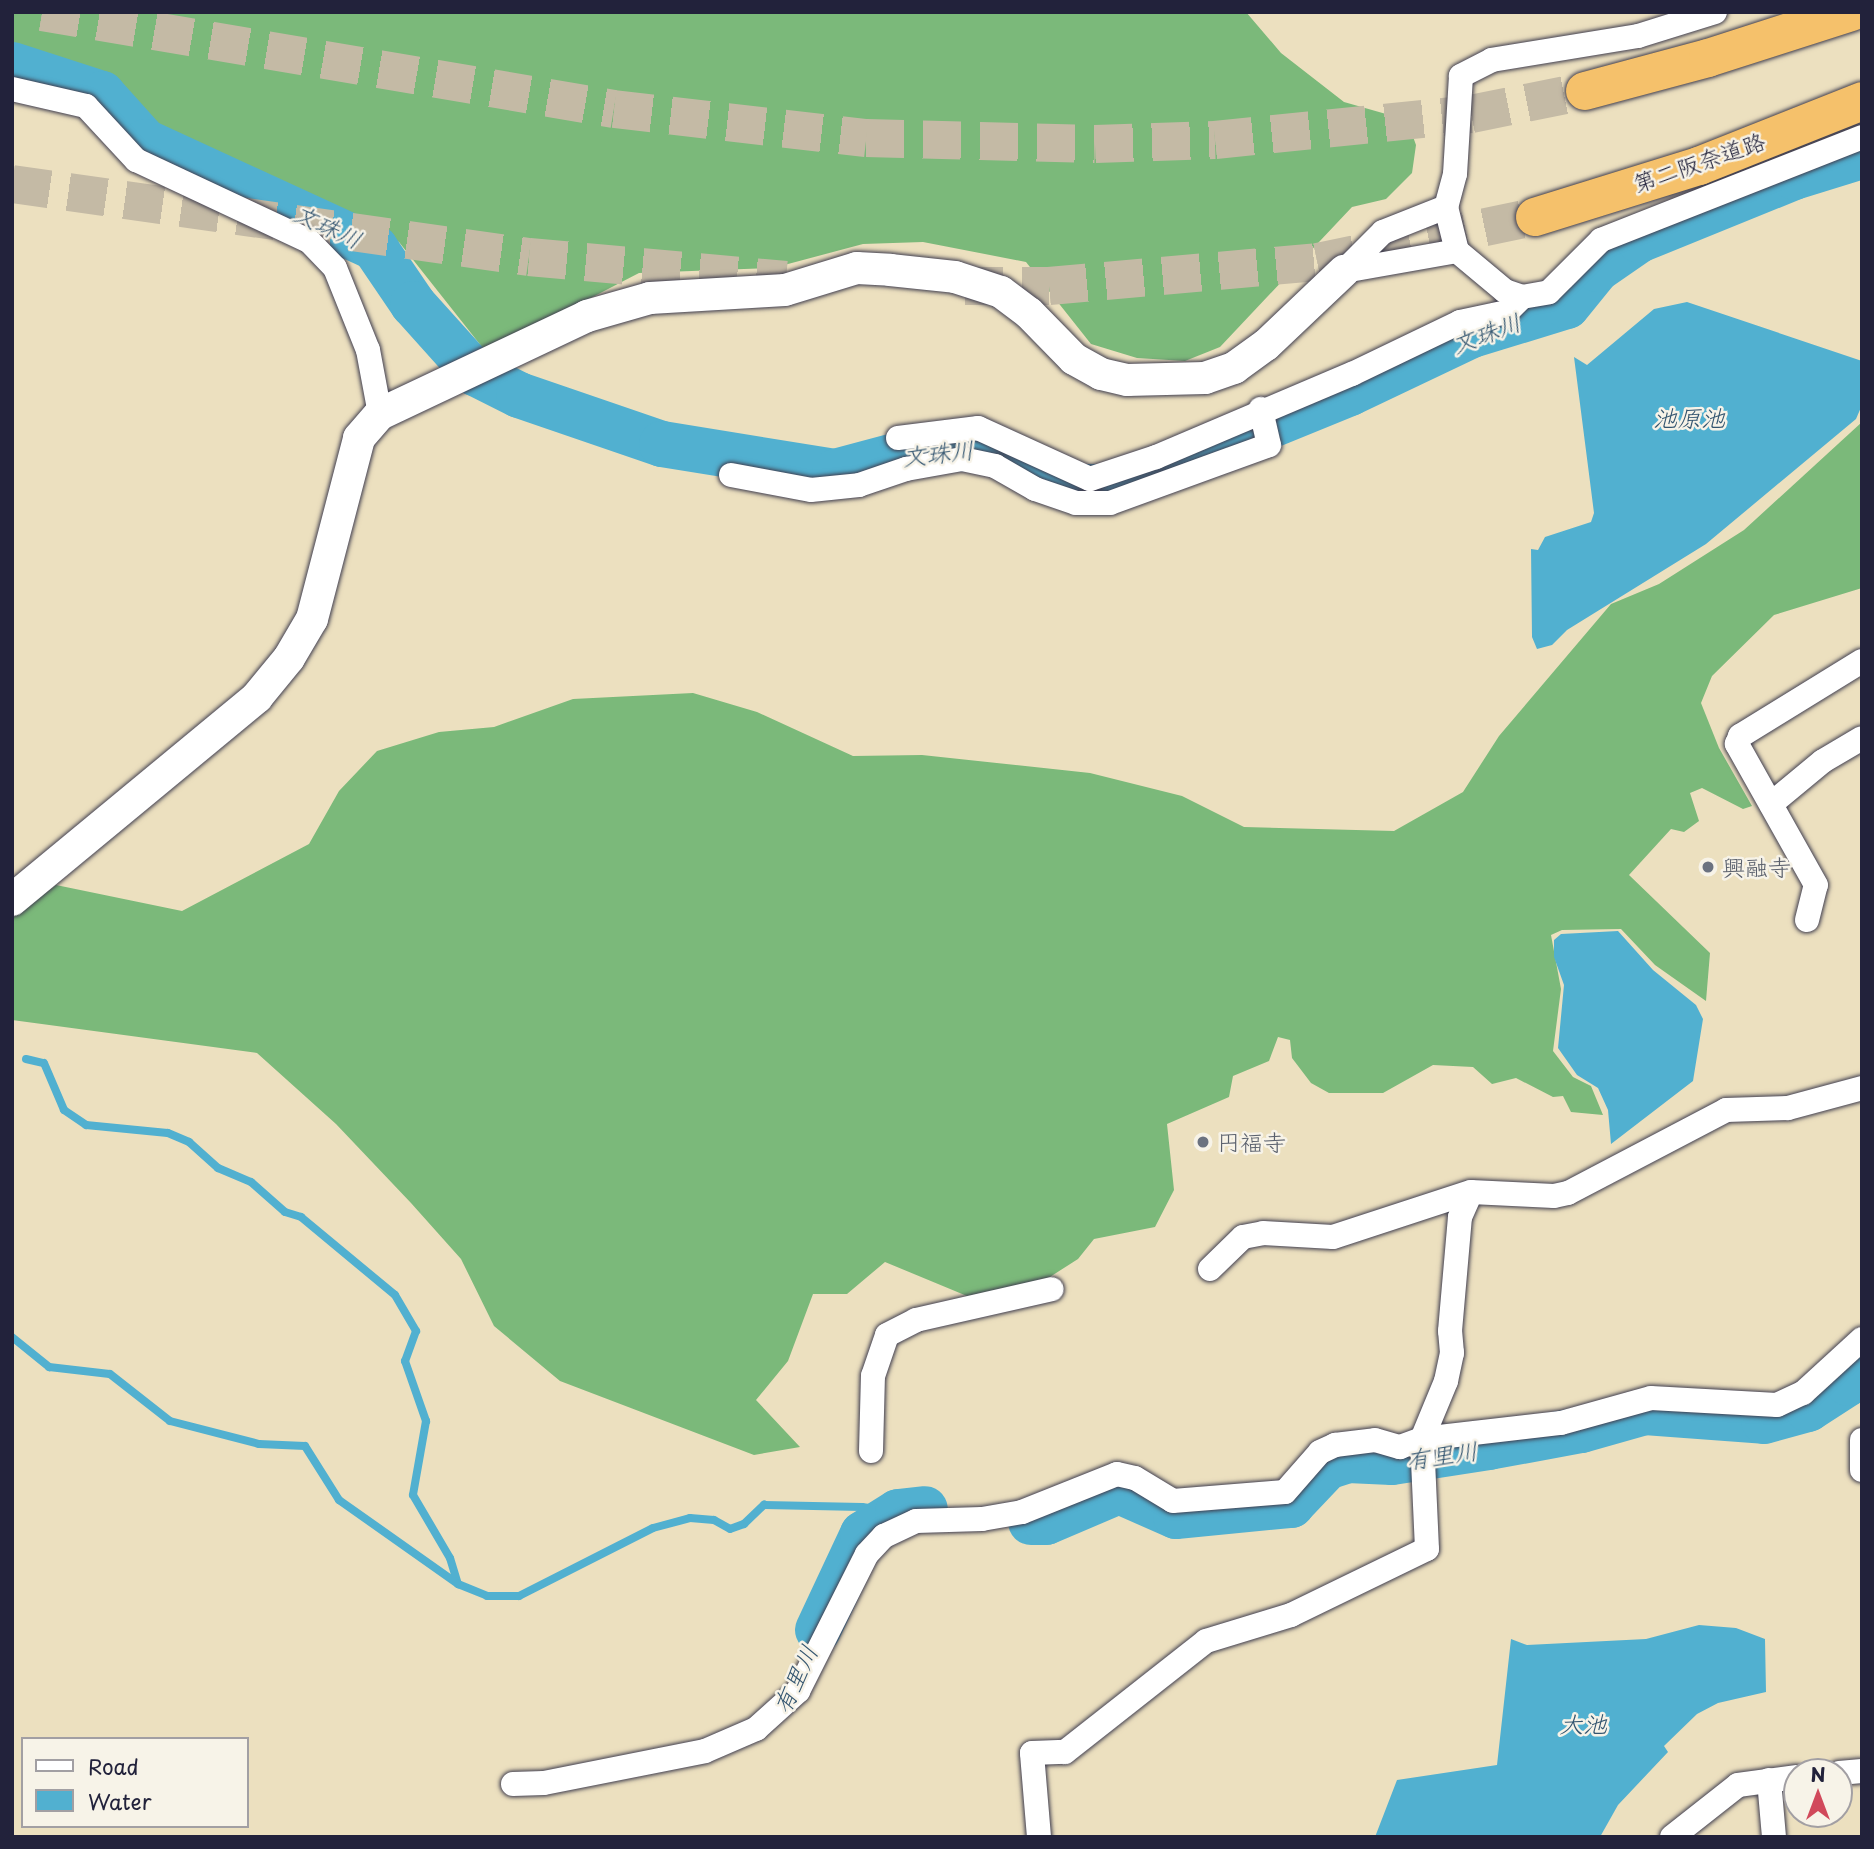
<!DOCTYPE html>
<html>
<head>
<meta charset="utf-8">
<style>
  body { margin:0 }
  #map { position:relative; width:1874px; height:1849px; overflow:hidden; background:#ece0bf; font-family:"Playpen Sans","Klee One",sans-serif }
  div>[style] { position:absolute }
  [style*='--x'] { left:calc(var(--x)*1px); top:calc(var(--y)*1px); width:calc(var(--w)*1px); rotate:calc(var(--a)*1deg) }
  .forest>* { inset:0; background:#7bb97a }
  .water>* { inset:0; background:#51b0d0 }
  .stream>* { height:8px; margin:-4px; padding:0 4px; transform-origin:4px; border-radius:4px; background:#51b0d0 }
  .river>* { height:46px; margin:-23px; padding:0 23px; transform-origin:23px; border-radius:23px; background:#51b0d0 }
  .motorway-tunnel>* { height:38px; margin-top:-19px; transform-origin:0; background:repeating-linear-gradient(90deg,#c4baa5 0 38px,transparent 0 57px) }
  .roads { filter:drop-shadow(0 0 2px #403e4f) drop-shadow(0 0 2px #403e4f) }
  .minor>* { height:24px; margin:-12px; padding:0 12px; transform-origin:12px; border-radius:12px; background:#fff }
  .tertiary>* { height:32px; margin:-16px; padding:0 16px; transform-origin:16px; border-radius:16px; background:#fff }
  .motorway>* { height:38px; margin:-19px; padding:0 19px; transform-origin:19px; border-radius:19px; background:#f5c16b }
  .dots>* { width:19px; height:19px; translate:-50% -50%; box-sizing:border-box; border:4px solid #f7f3e8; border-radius:50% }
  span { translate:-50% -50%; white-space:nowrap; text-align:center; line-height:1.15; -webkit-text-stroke:5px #f7f3e8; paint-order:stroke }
  .street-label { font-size:23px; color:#22223b }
  .worship-label { font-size:23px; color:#5b616d }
  .left { translate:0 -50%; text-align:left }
  .water-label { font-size:24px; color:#32546f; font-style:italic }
  .frame { position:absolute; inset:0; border:14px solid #22223b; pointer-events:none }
  .legend { position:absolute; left:21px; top:1737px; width:228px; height:91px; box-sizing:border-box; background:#f7f3e8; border:2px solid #a29fa3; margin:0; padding:9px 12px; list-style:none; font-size:21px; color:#22223b }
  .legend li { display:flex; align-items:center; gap:14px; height:35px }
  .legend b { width:35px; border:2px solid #a29fa3 }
  .north { position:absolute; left:1783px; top:1758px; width:70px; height:70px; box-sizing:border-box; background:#f7f3e8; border:2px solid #a29fa3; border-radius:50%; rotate:0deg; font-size:19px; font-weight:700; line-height:28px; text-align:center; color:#22223b }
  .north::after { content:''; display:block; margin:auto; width:24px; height:32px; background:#d1495b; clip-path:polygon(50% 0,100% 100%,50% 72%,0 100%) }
</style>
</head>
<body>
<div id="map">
  <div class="forest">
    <div style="clip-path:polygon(12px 12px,1246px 12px,1281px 53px,1344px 102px,1407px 120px,1416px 145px,1412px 173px,1386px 199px,1352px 207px,1220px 347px,1185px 361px,1137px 358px,1091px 344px,1026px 262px,923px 242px,863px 244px,773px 268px,639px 273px,486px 352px,399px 242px,240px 174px,152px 129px,106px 83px,12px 59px)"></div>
    <div style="clip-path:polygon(1862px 422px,1862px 588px,1774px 615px,1712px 676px,1701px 703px,1719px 748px,1752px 806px,1743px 809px,1702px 788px,1690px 793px,1699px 821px,1684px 832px,1671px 829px,1629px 875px,1710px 953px,1706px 1001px,1655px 965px,1621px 929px,1562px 930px,1551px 935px,1561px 989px,1553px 1051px,1573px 1077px,1591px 1086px,1603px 1115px,1571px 1112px,1563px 1096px,1553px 1097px,1516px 1078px,1492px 1084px,1473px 1067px,1433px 1065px,1383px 1093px,1329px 1093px,1311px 1083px,1292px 1058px,1290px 1040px,1278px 1037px,1269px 1061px,1233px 1076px,1229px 1097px,1167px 1124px,1174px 1190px,1155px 1227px,1094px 1239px,1078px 1259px,1042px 1282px,967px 1296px,885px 1262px,847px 1294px,813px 1294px,788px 1361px,756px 1400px,800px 1447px,754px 1455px,560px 1381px,494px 1326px,461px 1259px,411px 1203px,336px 1124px,257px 1053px,12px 1020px,12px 918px,56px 885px,182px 911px,309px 844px,339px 791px,377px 751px,439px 732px,494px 727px,573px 699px,693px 693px,757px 712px,853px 756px,922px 755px,1090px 773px,1182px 796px,1244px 827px,1394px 831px,1463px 792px,1499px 736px,1611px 604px,1659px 584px,1744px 530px)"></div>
  </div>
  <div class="water">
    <div style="clip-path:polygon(1687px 302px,1862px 361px,1862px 405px,1856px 419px,1706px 544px,1567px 630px,1552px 645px,1537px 649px,1532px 637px,1531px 549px,1538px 550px,1545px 537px,1591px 522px,1594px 513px,1574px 357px,1587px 365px,1654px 309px)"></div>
    <div style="clip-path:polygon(1618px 931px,1653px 970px,1696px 1005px,1703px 1019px,1693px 1081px,1611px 1144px,1608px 1110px,1598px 1088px,1577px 1075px,1558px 1048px,1564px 985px,1554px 957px,1554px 940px,1561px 934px)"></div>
    <div style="clip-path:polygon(1699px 1625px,1736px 1628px,1765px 1639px,1766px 1692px,1718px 1703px,1697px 1714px,1664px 1746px,1668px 1752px,1618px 1805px,1600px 1837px,1375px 1837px,1397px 1780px,1497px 1765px,1511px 1639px,1527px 1645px,1646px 1639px)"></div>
  </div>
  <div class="stream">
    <div style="--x:26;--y:1059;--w:18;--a:13"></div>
    <div style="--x:44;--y:1063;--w:51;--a:66.9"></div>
    <div style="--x:64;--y:1110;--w:27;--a:34"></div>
    <div style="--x:86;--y:1125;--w:82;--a:5.6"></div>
    <div style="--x:168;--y:1133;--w:23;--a:23"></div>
    <div style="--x:189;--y:1142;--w:39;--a:42"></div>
    <div style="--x:218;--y:1168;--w:36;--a:23"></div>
    <div style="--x:251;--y:1182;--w:45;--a:41.4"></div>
    <div style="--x:285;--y:1212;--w:17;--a:17"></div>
    <div style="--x:301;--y:1217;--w:122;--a:39.7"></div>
    <div style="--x:395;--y:1295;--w:42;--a:59.7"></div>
    <div style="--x:416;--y:1331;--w:32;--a:110"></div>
    <div style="--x:405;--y:1361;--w:64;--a:70.7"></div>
    <div style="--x:426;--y:1421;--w:75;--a:100"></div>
    <div style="--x:413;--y:1495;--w:73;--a:59.6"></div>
    <div style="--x:450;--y:1558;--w:27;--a:73"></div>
    <div style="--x:12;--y:1337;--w:48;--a:39"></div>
    <div style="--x:49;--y:1367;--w:61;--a:6.5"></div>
    <div style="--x:110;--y:1374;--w:76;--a:38.1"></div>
    <div style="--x:170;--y:1421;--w:92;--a:14.5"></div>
    <div style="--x:259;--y:1444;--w:46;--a:2.5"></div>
    <div style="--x:305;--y:1446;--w:64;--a:57.8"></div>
    <div style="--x:339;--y:1500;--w:146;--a:35.2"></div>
    <div style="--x:458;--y:1584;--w:31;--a:22"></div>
    <div style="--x:487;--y:1596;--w:32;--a:0"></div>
    <div style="--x:519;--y:1596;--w:150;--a:-26.9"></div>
    <div style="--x:653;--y:1528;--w:38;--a:-15"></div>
    <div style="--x:690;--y:1518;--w:24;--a:5"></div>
    <div style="--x:714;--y:1520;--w:18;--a:29"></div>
    <div style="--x:730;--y:1529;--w:15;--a:-20"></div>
    <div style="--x:744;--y:1524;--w:28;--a:-44"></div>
    <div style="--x:764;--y:1505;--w:98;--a:1.2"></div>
    <div style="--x:862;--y:1507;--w:36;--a:8"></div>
  </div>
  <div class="river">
    <div style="--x:12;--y:65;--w:95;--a:17.9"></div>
    <div style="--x:102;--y:94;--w:64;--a:48.1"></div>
    <div style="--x:145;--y:142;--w:253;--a:24.7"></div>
    <div style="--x:375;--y:248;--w:68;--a:55.8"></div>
    <div style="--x:413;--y:304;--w:93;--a:48.1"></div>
    <div style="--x:475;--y:373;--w:49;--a:26.6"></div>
    <div style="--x:519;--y:395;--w:151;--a:18.9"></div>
    <div style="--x:662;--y:444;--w:175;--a:9.2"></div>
    <div style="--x:835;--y:472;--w:89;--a:-15"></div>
    <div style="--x:921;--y:449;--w:70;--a:-0.8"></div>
    <div style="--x:991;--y:448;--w:94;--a:24.6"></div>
    <div style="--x:1076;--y:487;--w:28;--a:0"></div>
    <div style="--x:1104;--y:487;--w:105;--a:-19"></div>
    <div style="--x:1203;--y:453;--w:159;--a:-22.2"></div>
    <div style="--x:1350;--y:393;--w:135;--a:-25.4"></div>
    <div style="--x:1472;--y:335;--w:99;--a:-17"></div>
    <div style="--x:1567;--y:306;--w:48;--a:-51"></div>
    <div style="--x:1597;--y:269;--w:51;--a:-34.6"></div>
    <div style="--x:1639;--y:240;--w:167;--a:-22.1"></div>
    <div style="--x:1794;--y:177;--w:71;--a:-17.2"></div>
    <div style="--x:1031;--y:1522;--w:15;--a:0"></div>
    <div style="--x:1046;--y:1522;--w:79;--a:-23"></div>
    <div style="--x:1119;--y:1491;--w:62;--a:23.7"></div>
    <div style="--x:1176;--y:1516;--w:116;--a:-5.5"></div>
    <div style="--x:1291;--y:1505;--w:52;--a:-46.5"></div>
    <div style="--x:1327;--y:1467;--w:22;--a:-18"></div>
    <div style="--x:1348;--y:1460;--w:44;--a:2.6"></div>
    <div style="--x:1392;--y:1462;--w:98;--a:-8.8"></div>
    <div style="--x:1489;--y:1447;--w:94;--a:-10.5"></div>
    <div style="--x:1581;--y:1430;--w:66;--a:-15.7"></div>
    <div style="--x:1645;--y:1412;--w:119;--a:4.3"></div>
    <div style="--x:1764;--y:1421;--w:46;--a:-15.3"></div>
    <div style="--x:1808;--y:1409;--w:48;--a:-33"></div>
    <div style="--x:1848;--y:1383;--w:21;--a:-47"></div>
    <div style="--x:818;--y:1630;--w:106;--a:-64.9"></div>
    <div style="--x:863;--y:1534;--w:41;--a:-32.2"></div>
    <div style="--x:898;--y:1512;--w:27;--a:-6"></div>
  </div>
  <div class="motorway-tunnel">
    <div style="--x:42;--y:12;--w:580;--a:9.62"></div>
    <div style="--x:614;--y:109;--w:254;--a:6.6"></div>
    <div style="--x:866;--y:138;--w:229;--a:1.5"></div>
    <div style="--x:1095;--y:144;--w:120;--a:-1.9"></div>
    <div style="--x:1215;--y:140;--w:257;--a:-5.8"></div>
    <div style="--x:1471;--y:114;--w:116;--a:-11.4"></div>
    <div style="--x:12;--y:184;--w:522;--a:8.04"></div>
    <div style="--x:529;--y:257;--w:258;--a:5.1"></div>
    <div style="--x:965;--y:286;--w:84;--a:0"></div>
    <div style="--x:1049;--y:286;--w:269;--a:-5.1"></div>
    <div style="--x:1317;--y:262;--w:223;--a:-11.7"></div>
  </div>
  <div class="roads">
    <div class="minor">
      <div style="--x:1715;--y:12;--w:81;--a:162.7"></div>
      <div style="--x:1638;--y:36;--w:148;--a:170.7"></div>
      <div style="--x:1492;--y:60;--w:35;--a:153"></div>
      <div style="--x:1461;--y:76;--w:98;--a:93.5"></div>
      <div style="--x:1455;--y:174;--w:34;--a:105"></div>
      <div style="--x:1446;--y:207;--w:45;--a:76"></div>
      <div style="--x:1457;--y:251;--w:62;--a:39.8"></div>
      <div style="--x:1505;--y:291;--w:18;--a:19"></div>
      <div style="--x:1522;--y:297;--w:27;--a:-10"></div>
      <div style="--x:1549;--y:292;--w:74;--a:-45"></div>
      <div style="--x:1601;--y:240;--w:281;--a:-21.5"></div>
      <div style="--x:12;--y:89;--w:76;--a:12.9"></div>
      <div style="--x:86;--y:106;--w:74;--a:47.2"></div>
      <div style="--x:136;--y:160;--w:191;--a:25.1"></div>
      <div style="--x:309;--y:241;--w:37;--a:46"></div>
      <div style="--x:335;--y:268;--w:88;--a:68.1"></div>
      <div style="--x:368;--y:350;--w:65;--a:79.4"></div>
      <div style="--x:1344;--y:271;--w:55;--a:-45"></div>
      <div style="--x:1383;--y:232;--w:68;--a:-21.6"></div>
      <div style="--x:1344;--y:271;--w:115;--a:-10"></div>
      <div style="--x:898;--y:438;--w:81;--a:-7.1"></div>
      <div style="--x:978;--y:428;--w:123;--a:24.5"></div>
      <div style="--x:1090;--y:479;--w:70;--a:-18.4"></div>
      <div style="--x:1156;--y:457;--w:213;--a:-23"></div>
      <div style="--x:1352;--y:374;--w:120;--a:-25.7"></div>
      <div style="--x:1460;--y:322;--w:48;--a:-12"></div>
      <div style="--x:1507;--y:312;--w:21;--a:-45"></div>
      <div style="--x:731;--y:475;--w:81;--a:10.6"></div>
      <div style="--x:811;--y:490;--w:48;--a:-5.9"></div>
      <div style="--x:859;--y:485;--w:50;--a:-18.8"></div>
      <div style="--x:906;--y:469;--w:57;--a:-10.1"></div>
      <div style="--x:962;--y:459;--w:34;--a:12"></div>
      <div style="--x:995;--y:466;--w:46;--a:29.9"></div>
      <div style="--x:1035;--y:489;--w:43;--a:18.9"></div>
      <div style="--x:1076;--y:503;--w:34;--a:0"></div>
      <div style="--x:1110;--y:503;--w:169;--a:-20"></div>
      <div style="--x:1269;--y:445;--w:37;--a:-103"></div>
      <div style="--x:1771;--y:804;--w:67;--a:-39.6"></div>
      <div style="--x:1823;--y:761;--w:45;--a:-30.5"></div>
      <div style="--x:1807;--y:920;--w:36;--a:-76"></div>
      <div style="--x:1816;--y:885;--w:162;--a:-119.3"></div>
      <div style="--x:1737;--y:744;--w:9;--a:-69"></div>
      <div style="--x:1740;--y:736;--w:143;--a:-31.6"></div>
      <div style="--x:1210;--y:1269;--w:46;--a:-44.1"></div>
      <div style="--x:1243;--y:1237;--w:20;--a:-11"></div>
      <div style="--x:1263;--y:1233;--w:70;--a:3.3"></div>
      <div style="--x:1333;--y:1237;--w:145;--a:-18.1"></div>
      <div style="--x:1471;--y:1192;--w:83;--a:2.8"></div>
      <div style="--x:1554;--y:1196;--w:14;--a:-12"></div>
      <div style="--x:1568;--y:1193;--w:178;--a:-27.7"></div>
      <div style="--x:1726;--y:1110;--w:62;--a:-1.8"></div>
      <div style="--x:1788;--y:1108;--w:77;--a:-15.1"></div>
      <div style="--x:1862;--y:1440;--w:30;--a:90"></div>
      <div style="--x:871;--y:1451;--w:75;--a:-88.5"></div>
      <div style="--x:873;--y:1376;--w:43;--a:-71.1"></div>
      <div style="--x:887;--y:1335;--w:33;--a:-27"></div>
      <div style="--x:916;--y:1320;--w:139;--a:-12.8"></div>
      <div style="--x:1839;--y:1773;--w:23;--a:-5"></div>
      <div style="--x:1769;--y:1780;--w:57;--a:85"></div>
      <div style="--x:513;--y:1784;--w:31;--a:-2"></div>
      <div style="--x:544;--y:1783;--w:164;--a:-11.2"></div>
      <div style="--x:705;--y:1751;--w:56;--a:-23.3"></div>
      <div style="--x:756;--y:1729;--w:57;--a:-42.1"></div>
      <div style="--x:798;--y:1691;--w:153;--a:-63.3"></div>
      <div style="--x:867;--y:1554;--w:25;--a:-47"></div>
      <div style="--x:884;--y:1536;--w:35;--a:-25"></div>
      <div style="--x:916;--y:1521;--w:66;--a:-1.7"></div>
      <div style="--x:982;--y:1519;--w:41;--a:-9.9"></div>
      <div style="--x:1022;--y:1512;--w:102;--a:-21.8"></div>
      <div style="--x:1117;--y:1474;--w:18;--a:13"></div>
      <div style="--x:1135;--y:1478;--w:44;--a:31.2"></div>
      <div style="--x:1173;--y:1501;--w:112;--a:-4.6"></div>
      <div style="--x:1285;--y:1492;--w:53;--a:-48.8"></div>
      <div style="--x:1320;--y:1452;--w:17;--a:-25"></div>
      <div style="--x:1335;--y:1445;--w:40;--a:-7.1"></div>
      <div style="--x:1375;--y:1440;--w:26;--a:16"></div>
      <div style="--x:1400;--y:1447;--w:23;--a:-20"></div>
      <div style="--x:1422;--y:1439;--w:140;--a:-6.6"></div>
      <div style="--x:1561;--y:1423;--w:93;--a:-15.5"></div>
      <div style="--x:1651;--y:1398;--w:126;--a:3.2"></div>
      <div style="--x:1777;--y:1405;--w:29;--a:-25"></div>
      <div style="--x:1803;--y:1393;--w:80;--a:-42.5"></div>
      <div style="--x:1039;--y:1837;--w:84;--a:-94.8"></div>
      <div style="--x:1032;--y:1753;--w:33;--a:-2"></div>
      <div style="--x:1065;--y:1752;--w:179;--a:-38.2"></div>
      <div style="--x:1206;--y:1641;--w:89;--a:-17"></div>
      <div style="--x:1291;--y:1615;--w:151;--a:-25.9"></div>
      <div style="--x:1427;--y:1549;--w:110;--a:-92.6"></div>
      <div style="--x:1422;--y:1439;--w:63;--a:-67.5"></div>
      <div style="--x:1446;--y:1381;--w:29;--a:-78"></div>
      <div style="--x:1452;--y:1353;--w:22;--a:-95"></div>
      <div style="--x:1450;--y:1331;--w:114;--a:-85"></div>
      <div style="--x:1460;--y:1217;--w:27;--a:-66"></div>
      <div style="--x:1672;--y:1837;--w:84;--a:-38.2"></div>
      <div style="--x:1738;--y:1785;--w:60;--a:-7.7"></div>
    </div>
    <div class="tertiary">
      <div style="--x:12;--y:900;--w:318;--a:-39.6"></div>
      <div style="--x:257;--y:697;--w:50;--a:-50.6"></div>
      <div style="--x:289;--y:658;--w:45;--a:-59.5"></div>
      <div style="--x:312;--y:619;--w:187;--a:-75.4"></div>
      <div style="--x:359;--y:438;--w:32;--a:-49"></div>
      <div style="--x:380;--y:414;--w:229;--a:-25.3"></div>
      <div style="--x:587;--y:316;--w:66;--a:-15.9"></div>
      <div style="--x:650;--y:298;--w:135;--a:-3.4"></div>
      <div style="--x:785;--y:290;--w:75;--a:-17"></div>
      <div style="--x:857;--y:268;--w:33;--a:3"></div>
      <div style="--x:890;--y:270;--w:65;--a:6.1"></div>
      <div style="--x:955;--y:277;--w:48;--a:18.1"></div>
      <div style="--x:1001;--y:292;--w:35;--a:37"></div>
      <div style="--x:1029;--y:313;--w:64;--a:45.6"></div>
      <div style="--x:1074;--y:359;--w:31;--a:29"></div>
      <div style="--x:1101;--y:374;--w:27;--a:13"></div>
      <div style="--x:1127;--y:380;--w:78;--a:-1.5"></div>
      <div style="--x:1205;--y:378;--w:31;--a:-19"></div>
      <div style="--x:1234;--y:368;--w:39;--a:-36"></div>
      <div style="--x:1266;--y:345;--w:108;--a:-43.5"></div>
    </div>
    <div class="motorway">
      <div style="--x:1585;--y:91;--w:127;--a:-15"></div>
      <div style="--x:1708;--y:58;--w:150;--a:-17.8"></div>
      <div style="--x:1535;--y:217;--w:172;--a:-17.3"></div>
      <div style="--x:1699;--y:166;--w:175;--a:-21.7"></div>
    </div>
  </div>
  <div class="dots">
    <div style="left:1708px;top:867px;background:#6b7280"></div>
    <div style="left:1203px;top:1142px;background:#6b7280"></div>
  </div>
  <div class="street-label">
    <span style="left:1699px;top:162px;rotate:-19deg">第二阪奈道路</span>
  </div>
  <div class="worship-label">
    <span class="left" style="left:1722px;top:867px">興融寺</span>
    <span class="left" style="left:1217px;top:1142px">円福寺</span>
  </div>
  <div class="water-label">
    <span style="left:328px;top:226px;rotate:25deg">文珠川</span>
    <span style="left:1486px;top:333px;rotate:-20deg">文珠川</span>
    <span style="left:1689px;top:418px">池原池</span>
    <span style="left:938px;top:453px;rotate:-6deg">文珠川</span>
    <span style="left:1442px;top:1455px;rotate:-8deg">有里川</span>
    <span style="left:795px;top:1679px;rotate:-65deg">有里川</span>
    <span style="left:1583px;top:1724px">大池</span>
  </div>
  <div class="frame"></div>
  <ul class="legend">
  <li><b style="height:9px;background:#fff"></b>Road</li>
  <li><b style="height:19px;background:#51b0d0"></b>Water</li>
  </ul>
  <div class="north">N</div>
</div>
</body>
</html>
